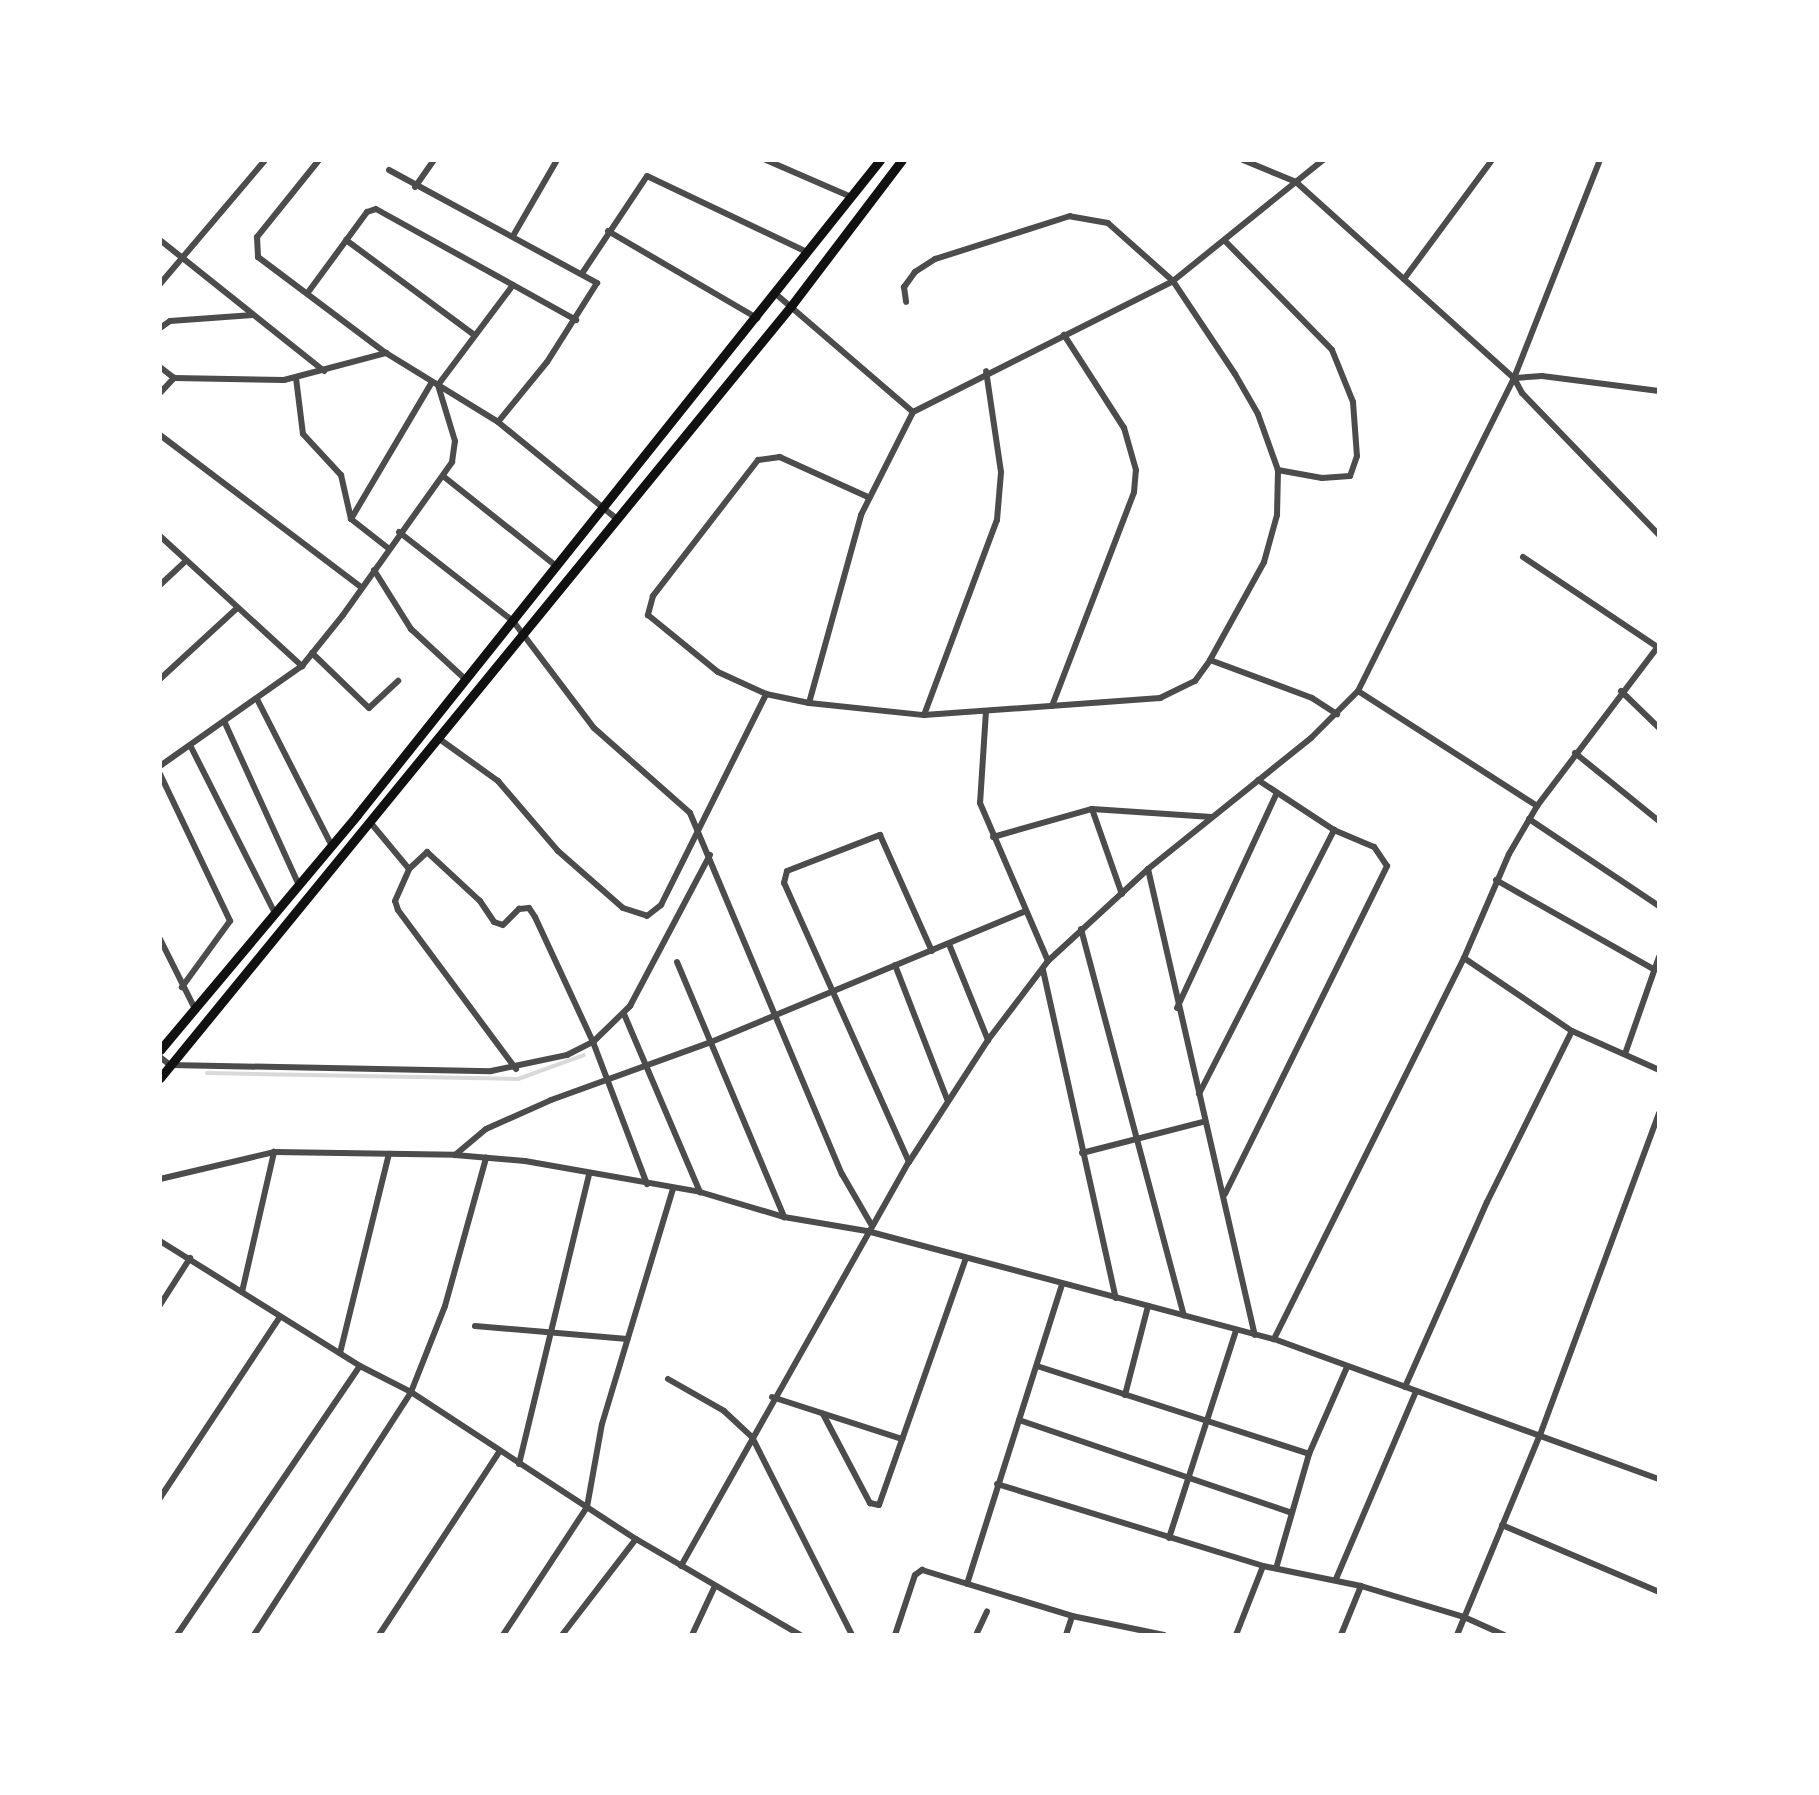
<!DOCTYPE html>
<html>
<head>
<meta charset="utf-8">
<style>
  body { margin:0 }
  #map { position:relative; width:1819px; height:1795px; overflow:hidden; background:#fff; font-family:"Zilla Slab",serif }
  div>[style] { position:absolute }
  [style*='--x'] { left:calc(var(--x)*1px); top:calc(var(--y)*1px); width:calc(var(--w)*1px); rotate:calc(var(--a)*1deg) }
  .stream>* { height:4px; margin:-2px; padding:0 2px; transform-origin:2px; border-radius:2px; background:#d9d9d9 }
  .minor>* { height:6px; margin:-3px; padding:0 3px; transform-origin:3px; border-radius:3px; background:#4c4c4c }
  .secondary>* { height:9px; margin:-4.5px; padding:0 4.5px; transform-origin:4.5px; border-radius:4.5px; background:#111 }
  span { translate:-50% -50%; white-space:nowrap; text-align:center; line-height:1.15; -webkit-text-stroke:8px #fff; paint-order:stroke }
  .frame { position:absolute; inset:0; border:162px solid #fff; pointer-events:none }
</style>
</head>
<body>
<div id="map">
  <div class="stream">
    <div style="--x:207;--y:1073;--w:311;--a:1.1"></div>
    <div style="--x:518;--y:1079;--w:70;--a:-20"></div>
  </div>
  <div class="minor">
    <div style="--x:319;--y:160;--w:99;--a:128.8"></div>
    <div style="--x:257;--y:237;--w:20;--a:87"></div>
    <div style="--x:258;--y:257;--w:160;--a:36.9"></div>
    <div style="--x:386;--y:353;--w:132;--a:31.6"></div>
    <div style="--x:498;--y:422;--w:154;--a:39.2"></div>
    <div style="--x:766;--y:160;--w:93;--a:23.5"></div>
    <div style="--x:1243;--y:160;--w:57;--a:22.5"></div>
    <div style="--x:1296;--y:182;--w:293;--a:42"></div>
    <div style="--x:1514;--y:378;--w:17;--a:62"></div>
    <div style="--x:1522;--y:393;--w:197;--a:46"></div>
    <div style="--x:389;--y:170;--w:237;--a:28.5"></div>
    <div style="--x:597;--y:283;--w:93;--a:122.3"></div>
    <div style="--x:547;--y:362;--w:77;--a:129.2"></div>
    <div style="--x:415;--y:187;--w:33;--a:-55"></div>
    <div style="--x:608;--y:231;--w:173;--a:30.3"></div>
    <div style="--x:513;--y:236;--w:88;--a:-59.9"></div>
    <div style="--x:160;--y:240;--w:210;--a:38.6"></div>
    <div style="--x:346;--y:240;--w:158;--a:36.5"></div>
    <div style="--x:1226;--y:242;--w:151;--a:45.5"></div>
    <div style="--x:1332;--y:350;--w:56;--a:68"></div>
    <div style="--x:1353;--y:402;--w:54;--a:85.8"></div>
    <div style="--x:1357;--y:456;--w:21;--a:109"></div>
    <div style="--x:1350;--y:476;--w:28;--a:176"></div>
    <div style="--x:1322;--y:478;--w:45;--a:-169.7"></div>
    <div style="--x:583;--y:272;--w:115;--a:-56.3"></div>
    <div style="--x:647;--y:176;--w:177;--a:25.4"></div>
    <div style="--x:1404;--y:279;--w:148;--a:-53.5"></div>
    <div style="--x:160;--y:284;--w:162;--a:-49.7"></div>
    <div style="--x:309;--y:291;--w:98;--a:-53.7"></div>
    <div style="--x:367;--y:212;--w:9;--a:-18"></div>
    <div style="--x:376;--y:209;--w:229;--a:29"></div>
    <div style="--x:777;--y:295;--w:179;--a:40.7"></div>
    <div style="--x:160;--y:328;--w:12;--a:-35"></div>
    <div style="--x:170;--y:321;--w:83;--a:-4.1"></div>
    <div style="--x:160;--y:367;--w:18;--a:38"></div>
    <div style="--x:296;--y:378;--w:56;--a:82.9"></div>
    <div style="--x:303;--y:434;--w:56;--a:47.2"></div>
    <div style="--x:341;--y:475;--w:45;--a:77.2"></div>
    <div style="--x:351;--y:519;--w:47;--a:38.1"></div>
    <div style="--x:1514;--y:378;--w:28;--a:-4"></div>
    <div style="--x:1542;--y:376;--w:118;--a:7.3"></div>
    <div style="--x:160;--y:393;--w:21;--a:-47"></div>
    <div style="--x:174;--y:378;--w:110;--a:1"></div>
    <div style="--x:284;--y:380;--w:106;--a:-14.8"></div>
    <div style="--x:160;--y:435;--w:253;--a:37.1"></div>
    <div style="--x:443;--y:476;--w:144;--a:38.5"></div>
    <div style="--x:868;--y:497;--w:97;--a:-155.6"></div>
    <div style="--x:780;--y:457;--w:22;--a:172"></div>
    <div style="--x:758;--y:460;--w:172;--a:127.7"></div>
    <div style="--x:653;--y:596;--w:20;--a:105"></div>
    <div style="--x:648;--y:615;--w:90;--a:39.2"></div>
    <div style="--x:718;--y:672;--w:53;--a:24.6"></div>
    <div style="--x:766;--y:694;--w:44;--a:11.8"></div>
    <div style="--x:809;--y:703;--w:116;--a:6"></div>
    <div style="--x:924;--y:715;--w:237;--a:-4.1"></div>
    <div style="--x:1160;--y:698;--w:39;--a:-26"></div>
    <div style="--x:1195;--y:681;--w:26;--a:-54"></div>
    <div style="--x:1210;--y:660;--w:112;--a:-61.1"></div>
    <div style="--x:1264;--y:562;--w:49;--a:-74.5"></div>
    <div style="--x:1277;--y:515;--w:45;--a:-88.7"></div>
    <div style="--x:1278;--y:470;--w:59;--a:-109.7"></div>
    <div style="--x:1258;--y:414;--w:46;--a:-119.9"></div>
    <div style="--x:1235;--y:374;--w:112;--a:-123.7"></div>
    <div style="--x:1173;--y:281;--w:87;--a:-138.3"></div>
    <div style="--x:1108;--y:223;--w:39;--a:-170"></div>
    <div style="--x:1070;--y:216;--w:142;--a:162.3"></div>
    <div style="--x:935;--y:259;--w:24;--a:147"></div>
    <div style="--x:915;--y:272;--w:19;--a:126"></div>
    <div style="--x:904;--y:287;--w:15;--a:82"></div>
    <div style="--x:351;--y:519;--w:159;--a:-59.4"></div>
    <div style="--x:399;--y:532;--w:145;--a:38"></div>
    <div style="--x:513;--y:621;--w:134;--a:52.9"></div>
    <div style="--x:594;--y:728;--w:128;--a:41.5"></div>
    <div style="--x:690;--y:813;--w:392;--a:67.2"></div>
    <div style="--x:842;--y:1174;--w:58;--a:59.9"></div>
    <div style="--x:160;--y:536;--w:193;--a:42.5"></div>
    <div style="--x:1523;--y:557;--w:164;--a:33.8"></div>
    <div style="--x:374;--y:570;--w:70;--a:57.9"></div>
    <div style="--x:411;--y:629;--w:74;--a:42.8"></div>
    <div style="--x:160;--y:585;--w:35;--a:-43"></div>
    <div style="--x:312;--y:653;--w:79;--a:44"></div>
    <div style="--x:369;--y:708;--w:40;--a:-43"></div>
    <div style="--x:1210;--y:660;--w:109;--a:20.4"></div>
    <div style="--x:1312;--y:698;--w:30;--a:33"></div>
    <div style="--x:160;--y:679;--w:103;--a:-42.6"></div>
    <div style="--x:1358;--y:691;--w:213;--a:32.7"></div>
    <div style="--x:1621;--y:691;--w:53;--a:44.2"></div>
    <div style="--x:258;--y:701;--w:161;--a:63"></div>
    <div style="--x:809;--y:703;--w:195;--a:-74.5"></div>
    <div style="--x:861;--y:515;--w:115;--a:-63.2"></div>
    <div style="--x:913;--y:412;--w:291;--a:-26.7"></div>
    <div style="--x:1173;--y:281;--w:193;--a:-38.9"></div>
    <div style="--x:1052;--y:706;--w:229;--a:-69"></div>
    <div style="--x:1134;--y:492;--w:22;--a:-85"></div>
    <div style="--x:1136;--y:470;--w:44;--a:-105.9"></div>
    <div style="--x:1124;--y:428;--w:111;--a:-122.8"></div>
    <div style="--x:986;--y:711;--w:92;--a:93.7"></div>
    <div style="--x:980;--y:803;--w:172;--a:66.7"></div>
    <div style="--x:924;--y:715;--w:208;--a:-69.5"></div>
    <div style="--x:997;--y:520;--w:48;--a:-85.2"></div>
    <div style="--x:1001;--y:472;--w:102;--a:-98.4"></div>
    <div style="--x:225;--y:723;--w:174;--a:65.5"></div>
    <div style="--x:438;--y:738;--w:74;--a:35.6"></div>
    <div style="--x:498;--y:781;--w:92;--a:49.4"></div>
    <div style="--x:558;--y:851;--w:86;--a:41.2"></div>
    <div style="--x:623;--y:908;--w:25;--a:18"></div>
    <div style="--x:647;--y:916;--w:18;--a:-38"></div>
    <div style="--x:661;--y:905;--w:236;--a:-63.5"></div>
    <div style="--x:191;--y:747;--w:184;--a:63.2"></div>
    <div style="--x:1575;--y:753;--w:108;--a:39"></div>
    <div style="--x:160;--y:766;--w:174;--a:-35.2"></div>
    <div style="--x:302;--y:666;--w:65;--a:-51.2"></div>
    <div style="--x:343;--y:615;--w:188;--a:-54.5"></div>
    <div style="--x:452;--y:462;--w:21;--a:-82"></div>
    <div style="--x:455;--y:441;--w:59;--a:-106.9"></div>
    <div style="--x:438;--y:385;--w:125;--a:-53.1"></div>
    <div style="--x:160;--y:774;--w:163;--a:64.5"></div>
    <div style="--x:230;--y:921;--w:82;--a:126"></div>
    <div style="--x:1092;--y:809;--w:90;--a:70.6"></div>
    <div style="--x:1529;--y:819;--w:156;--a:33.8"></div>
    <div style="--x:370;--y:822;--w:61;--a:50.3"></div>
    <div style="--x:993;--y:837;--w:103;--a:-15.8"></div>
    <div style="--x:1092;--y:809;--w:120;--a:3.8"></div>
    <div style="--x:1148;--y:869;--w:478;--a:77.1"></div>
    <div style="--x:1496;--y:880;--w:180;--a:29.5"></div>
    <div style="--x:1081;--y:929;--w:400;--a:75.1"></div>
    <div style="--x:160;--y:939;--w:80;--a:63.4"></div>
    <div style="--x:949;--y:944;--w:104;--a:67.9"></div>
    <div style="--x:1464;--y:958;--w:130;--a:34.1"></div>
    <div style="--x:1572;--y:1031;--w:95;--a:24.1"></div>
    <div style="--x:677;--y:962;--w:277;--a:67.2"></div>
    <div style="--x:895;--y:965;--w:144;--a:68.8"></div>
    <div style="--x:1043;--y:970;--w:336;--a:77.5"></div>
    <div style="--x:1177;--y:1008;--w:237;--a:-65.1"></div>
    <div style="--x:624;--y:1014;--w:194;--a:66.9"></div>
    <div style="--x:1625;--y:1054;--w:103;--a:-70.7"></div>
    <div style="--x:160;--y:1057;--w:13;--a:39"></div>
    <div style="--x:170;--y:1065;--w:321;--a:1.1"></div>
    <div style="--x:491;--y:1071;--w:78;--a:-11.9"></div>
    <div style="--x:567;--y:1055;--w:29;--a:-27"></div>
    <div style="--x:593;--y:1042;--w:52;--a:-44.2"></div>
    <div style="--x:630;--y:1006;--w:171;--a:-62.1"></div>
    <div style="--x:516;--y:1069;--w:198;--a:-126.6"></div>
    <div style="--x:398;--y:910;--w:9;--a:-108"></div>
    <div style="--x:395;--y:901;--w:35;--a:-66"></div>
    <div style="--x:409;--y:869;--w:25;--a:-43"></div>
    <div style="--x:427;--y:852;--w:72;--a:42.8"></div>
    <div style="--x:480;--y:901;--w:25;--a:56"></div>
    <div style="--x:494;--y:922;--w:9;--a:18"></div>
    <div style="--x:503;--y:925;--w:23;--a:-45"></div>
    <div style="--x:519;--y:909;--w:10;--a:-6"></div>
    <div style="--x:529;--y:908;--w:11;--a:56"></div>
    <div style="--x:535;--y:917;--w:138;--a:65.1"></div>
    <div style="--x:593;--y:1042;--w:152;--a:69.2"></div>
    <div style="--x:1199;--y:1094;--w:297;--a:-62.9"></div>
    <div style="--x:1082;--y:1153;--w:125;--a:-14.4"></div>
    <div style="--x:455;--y:1155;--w:40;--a:-40"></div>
    <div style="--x:486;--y:1129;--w:71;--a:-24"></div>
    <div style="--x:551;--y:1100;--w:170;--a:-19.9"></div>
    <div style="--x:711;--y:1042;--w:338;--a:-22.6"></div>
    <div style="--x:909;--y:1162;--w:306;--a:-114.1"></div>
    <div style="--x:784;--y:883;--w:12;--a:-76"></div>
    <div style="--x:787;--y:871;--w:100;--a:-21.2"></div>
    <div style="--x:880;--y:835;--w:127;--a:65.9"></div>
    <div style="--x:160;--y:1179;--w:117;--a:-13.3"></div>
    <div style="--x:274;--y:1152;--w:181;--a:0.9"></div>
    <div style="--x:455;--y:1155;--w:70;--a:4.9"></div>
    <div style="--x:525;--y:1161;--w:178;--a:10"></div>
    <div style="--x:700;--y:1192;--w:88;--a:16.6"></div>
    <div style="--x:784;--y:1217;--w:84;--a:9.6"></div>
    <div style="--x:867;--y:1231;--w:421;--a:14.9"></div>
    <div style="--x:1274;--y:1339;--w:410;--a:20"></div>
    <div style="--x:1225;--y:1194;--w:366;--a:-63.7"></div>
    <div style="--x:1387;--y:866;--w:23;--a:-124"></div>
    <div style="--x:1374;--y:847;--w:43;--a:-157"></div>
    <div style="--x:1334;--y:830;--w:91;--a:-146.7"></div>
    <div style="--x:160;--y:1241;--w:236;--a:32"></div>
    <div style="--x:360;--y:1366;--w:57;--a:27"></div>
    <div style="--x:411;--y:1392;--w:269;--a:33.2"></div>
    <div style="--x:636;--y:1539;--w:190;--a:30.3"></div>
    <div style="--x:242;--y:1292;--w:144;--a:-77.1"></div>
    <div style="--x:160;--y:1305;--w:56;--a:-57.4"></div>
    <div style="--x:475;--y:1326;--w:153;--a:4.9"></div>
    <div style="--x:1274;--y:1339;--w:426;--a:-63.5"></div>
    <div style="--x:1464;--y:958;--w:113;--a:-66.6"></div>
    <div style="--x:1509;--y:854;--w:56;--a:-59.7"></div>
    <div style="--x:1537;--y:806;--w:202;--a:-52.8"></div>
    <div style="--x:340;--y:1353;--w:205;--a:-76.2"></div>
    <div style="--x:1037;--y:1366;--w:286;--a:17.9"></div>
    <div style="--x:668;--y:1379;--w:64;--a:29.7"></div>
    <div style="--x:724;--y:1411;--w:38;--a:43"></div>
    <div style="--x:752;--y:1437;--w:222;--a:63.2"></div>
    <div style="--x:1405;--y:1387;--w:202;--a:-66.1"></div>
    <div style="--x:1487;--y:1202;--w:191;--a:-63.6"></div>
    <div style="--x:1125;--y:1395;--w:92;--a:-75.5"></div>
    <div style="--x:772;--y:1397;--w:137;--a:17.9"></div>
    <div style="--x:823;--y:1414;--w:101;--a:62.2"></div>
    <div style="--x:870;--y:1503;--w:9;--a:13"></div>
    <div style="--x:879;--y:1505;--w:262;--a:-70.6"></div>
    <div style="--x:1019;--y:1420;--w:288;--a:18.8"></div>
    <div style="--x:519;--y:1464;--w:298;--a:-76.4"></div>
    <div style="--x:997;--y:1484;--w:278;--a:17.1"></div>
    <div style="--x:1263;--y:1566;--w:100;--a:11.5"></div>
    <div style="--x:1361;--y:1586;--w:108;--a:16.8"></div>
    <div style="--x:1464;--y:1617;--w:44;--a:24.2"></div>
    <div style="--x:160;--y:1498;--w:217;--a:-56.5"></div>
    <div style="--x:1502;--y:1525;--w:171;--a:23.1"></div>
    <div style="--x:1169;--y:1538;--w:219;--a:-72.1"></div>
    <div style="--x:1277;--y:1565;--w:116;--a:-73.9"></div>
    <div style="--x:1309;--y:1454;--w:95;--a:-66.4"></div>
    <div style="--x:681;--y:1566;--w:464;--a:-60.6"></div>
    <div style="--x:909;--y:1162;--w:145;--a:-57.1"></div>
    <div style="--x:988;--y:1040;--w:99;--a:-52.8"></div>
    <div style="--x:1048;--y:961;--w:136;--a:-42.6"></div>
    <div style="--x:1148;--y:869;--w:209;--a:-38.8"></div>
    <div style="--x:1311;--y:738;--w:66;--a:-45"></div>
    <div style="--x:1358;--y:691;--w:350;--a:-63.5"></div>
    <div style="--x:1514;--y:378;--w:234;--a:-68.5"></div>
    <div style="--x:1336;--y:1579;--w:204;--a:-66.9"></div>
    <div style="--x:967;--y:1584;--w:315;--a:-72.4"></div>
    <div style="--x:177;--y:1635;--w:325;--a:-55.8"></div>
    <div style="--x:254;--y:1635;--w:289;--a:-57.1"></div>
    <div style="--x:411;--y:1392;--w:92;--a:-68.4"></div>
    <div style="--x:445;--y:1306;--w:154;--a:-74.5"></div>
    <div style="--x:379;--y:1635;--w:219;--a:-56.7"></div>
    <div style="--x:503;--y:1635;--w:153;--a:-56.7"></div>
    <div style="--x:587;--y:1507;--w:84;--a:-79.8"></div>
    <div style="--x:602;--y:1424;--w:245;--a:-73.2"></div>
    <div style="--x:562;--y:1635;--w:121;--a:-52.4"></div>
    <div style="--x:692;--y:1635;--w:54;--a:-64.9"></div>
    <div style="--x:895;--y:1635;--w:63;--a:-71.6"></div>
    <div style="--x:915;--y:1575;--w:9;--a:-36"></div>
    <div style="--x:922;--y:1570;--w:157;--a:17"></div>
    <div style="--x:1072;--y:1616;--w:94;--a:11.7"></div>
    <div style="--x:976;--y:1635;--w:26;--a:-65"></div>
    <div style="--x:1066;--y:1635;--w:20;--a:-72"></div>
    <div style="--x:1236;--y:1635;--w:74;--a:-68.6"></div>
    <div style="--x:1341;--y:1635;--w:53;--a:-67.8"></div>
    <div style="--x:1457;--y:1635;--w:217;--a:-67.5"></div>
    <div style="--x:1540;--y:1435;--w:343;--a:-69.7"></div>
  </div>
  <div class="secondary">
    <div style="--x:160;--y:1050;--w:307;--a:-50"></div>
    <div style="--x:357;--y:815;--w:838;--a:-51.39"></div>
    <div style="--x:160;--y:1078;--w:997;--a:-50.74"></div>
    <div style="--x:791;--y:306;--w:183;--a:-52.8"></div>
  </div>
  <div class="frame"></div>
</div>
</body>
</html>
